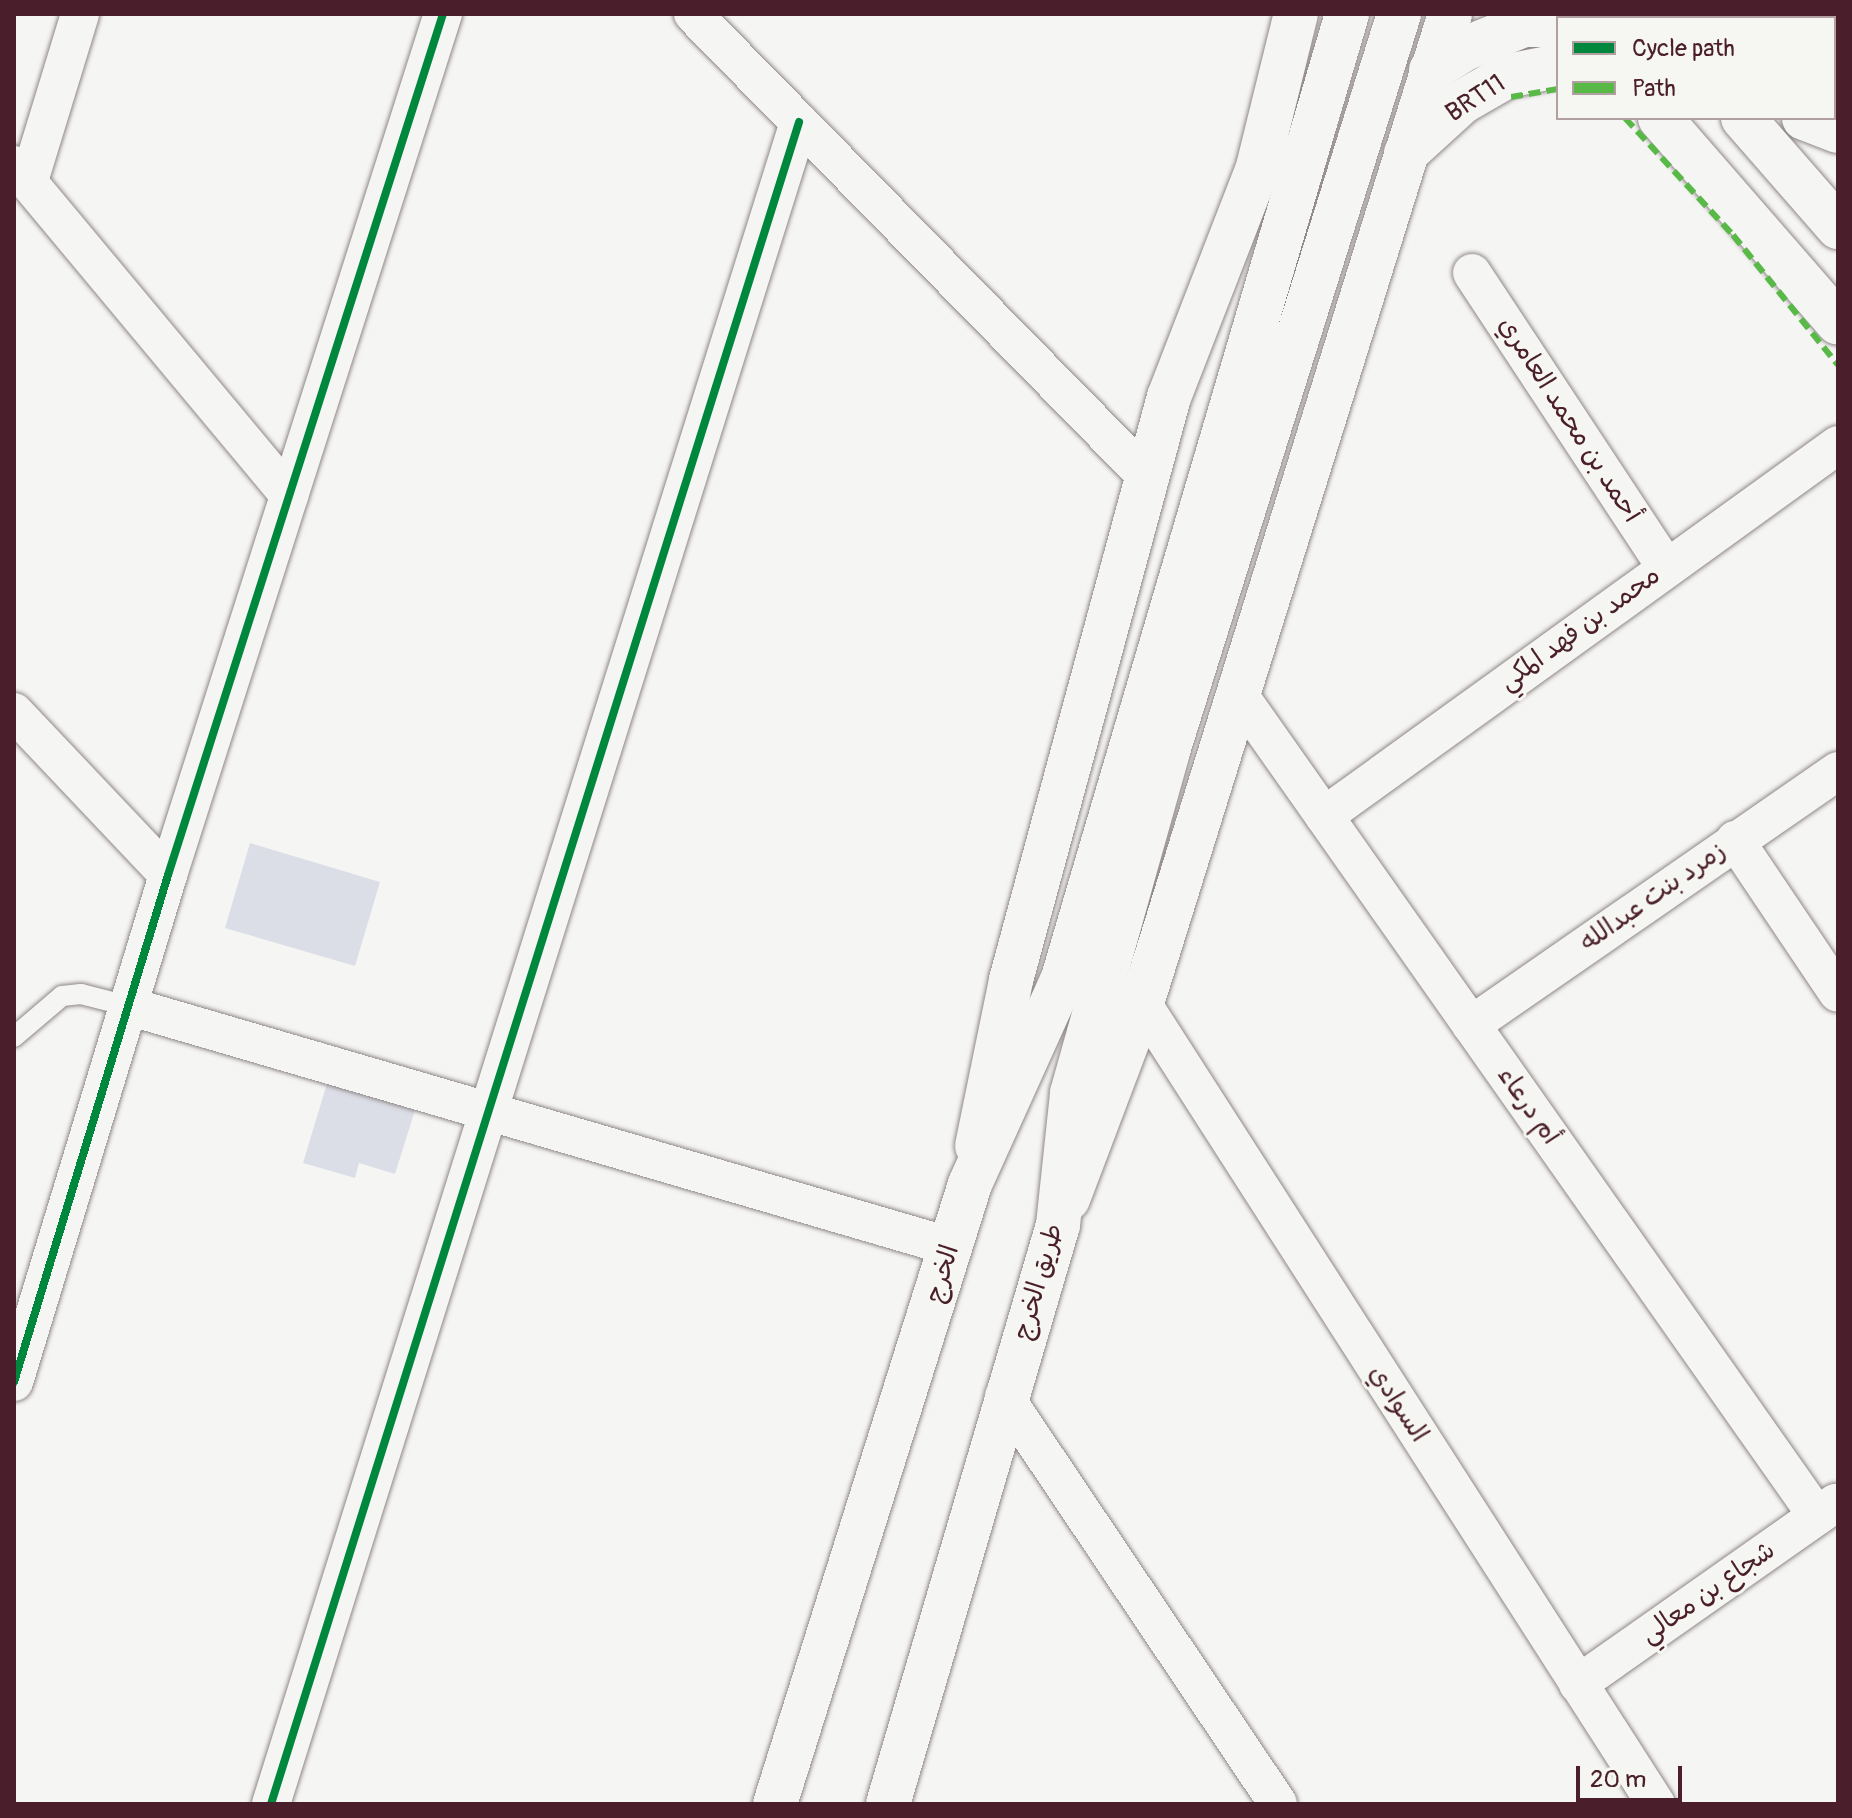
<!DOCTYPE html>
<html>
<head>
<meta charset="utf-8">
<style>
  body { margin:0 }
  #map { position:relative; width:1852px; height:1818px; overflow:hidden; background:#f5f5f3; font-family:Pangolin,"Playpen Sans Arabic",sans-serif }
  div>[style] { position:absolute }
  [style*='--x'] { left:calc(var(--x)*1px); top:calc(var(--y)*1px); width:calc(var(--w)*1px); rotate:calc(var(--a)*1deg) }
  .building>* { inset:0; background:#dcdee7 }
  .roads { filter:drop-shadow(0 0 2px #8f8788) drop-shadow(0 0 2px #8f8788) }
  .service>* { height:20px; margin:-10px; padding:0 10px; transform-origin:10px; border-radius:10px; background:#f5f5f3 }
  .minor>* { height:38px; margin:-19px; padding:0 19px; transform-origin:19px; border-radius:19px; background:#f5f5f3 }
  .tertiary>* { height:44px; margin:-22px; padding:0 22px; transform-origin:22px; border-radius:22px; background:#f5f5f3 }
  .secondary>* { height:44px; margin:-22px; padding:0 22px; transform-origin:22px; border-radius:22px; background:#f5f5f3 }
  .primary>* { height:44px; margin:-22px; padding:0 22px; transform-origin:22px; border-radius:22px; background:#f5f5f3 }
  .trunk>* { height:44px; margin:-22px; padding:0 22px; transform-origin:22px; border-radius:22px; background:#f5f5f3 }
  .quiet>* { height:6px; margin-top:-3px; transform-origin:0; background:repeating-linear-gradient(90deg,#58b947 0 12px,transparent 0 18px) }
  .cycleway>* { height:8px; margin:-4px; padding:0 4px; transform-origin:4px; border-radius:4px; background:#00873e }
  span { translate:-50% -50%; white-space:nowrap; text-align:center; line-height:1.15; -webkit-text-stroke:6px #f6f6f2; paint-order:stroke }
  .street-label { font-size:26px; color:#4a1f2b }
  .frame { position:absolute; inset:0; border:16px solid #4a1f2b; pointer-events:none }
  .legend { position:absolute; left:1556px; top:16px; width:280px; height:104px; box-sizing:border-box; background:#f6f6f2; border:2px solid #b1a0a2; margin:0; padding:10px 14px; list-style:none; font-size:24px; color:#4a1f2b }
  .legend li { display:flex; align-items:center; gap:16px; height:40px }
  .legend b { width:40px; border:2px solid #b1a0a2 }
  .scale { position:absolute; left:1576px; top:1766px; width:106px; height:36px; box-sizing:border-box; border:4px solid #4a1f2b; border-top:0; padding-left:10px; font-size:24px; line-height:28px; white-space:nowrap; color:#4a1f2b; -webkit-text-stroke:6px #f6f6f2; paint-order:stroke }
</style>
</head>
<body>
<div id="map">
  <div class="building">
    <div style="clip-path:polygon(250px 843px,380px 882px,355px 966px,225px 928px)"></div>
    <div style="clip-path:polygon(328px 1080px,416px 1107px,395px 1174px,359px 1163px,355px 1178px,303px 1163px)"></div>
  </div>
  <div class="roads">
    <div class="service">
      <div style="--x:14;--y:1037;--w:63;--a:-40.5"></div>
      <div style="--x:62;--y:996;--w:19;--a:-6"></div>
      <div style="--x:81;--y:994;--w:49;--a:14.3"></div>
    </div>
    <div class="minor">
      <div style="--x:693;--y:14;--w:650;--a:45.56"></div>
      <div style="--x:14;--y:165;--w:430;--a:50.2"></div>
      <div style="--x:29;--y:181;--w:175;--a:-73"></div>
      <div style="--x:1472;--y:273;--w:352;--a:56.6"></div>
      <div style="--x:1239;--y:695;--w:1004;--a:54.85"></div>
      <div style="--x:14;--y:712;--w:224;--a:46.6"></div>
      <div style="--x:1324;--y:816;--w:634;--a:-35.82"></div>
      <div style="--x:1735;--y:840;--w:184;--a:56.1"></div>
      <div style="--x:1142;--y:1003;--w:952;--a:57.31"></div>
      <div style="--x:128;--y:1006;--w:859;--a:16.3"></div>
      <div style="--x:1471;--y:1025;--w:446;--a:-34.7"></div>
      <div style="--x:14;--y:1382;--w:530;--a:-73.1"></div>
      <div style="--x:168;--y:875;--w:904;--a:-72.29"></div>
      <div style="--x:1004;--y:1396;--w:491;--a:56.1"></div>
      <div style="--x:1578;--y:1684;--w:315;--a:-35.1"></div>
      <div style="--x:271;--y:1804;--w:1763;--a:-72.57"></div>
    </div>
    <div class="tertiary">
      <div style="--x:1431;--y:70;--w:39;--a:-32"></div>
      <div style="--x:1464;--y:49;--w:65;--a:-21.8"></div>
      <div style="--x:1524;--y:25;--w:34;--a:0"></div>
      <div style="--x:1660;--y:118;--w:271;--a:49"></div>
    </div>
    <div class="secondary">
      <div style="--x:1745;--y:14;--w:5;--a:53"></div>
      <div style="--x:1804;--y:118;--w:36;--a:21"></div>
      <div style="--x:1406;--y:153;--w:76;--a:-42.3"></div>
      <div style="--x:1462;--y:102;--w:52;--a:-30"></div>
      <div style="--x:1507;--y:76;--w:52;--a:-11.1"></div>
      <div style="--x:977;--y:1146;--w:169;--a:-78.4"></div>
      <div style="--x:1011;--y:980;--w:604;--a:-74.84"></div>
      <div style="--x:1169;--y:397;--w:247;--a:-68.8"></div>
      <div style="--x:1258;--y:167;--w:158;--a:-76.1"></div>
      <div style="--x:1068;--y:1199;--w:210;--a:-69.3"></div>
      <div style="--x:1142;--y:1003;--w:1036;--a:-72.7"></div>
    </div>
    <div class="primary">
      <div style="--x:1648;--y:14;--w:5;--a:53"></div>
      <div style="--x:1743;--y:118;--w:145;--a:48.9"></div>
    </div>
    <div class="trunk">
      <div style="--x:775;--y:1804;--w:650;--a:-72.54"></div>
      <div style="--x:970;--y:1184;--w:226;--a:-65.7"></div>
      <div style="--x:1063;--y:978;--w:1005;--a:-73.58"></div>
      <div style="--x:888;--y:1804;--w:603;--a:-73.64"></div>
      <div style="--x:1058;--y:1225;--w:133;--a:-83.9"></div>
      <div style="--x:1072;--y:1093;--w:352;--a:-74.3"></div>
      <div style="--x:1167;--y:754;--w:776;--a:-72.59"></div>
    </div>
  </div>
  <div class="quiet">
    <div style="--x:1511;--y:97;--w:48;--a:-9.7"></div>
    <div style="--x:1625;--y:118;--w:159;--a:47.3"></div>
    <div style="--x:1733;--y:235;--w:167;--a:51.1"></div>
  </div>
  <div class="cycleway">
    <div style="--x:14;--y:1382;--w:530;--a:-73.1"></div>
    <div style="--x:168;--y:875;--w:904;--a:-72.29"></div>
    <div style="--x:271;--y:1804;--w:1763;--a:-72.57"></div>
  </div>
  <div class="street-label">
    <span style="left:1476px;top:99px;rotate:-33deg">BRT11</span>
    <span style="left:1569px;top:420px;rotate:57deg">أحمد بن محمد العامري</span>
    <span style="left:1580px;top:629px;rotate:-36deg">محمد بن فهد المكي</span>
    <span style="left:1653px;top:897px;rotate:-35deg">زمرد بنت عبدالله</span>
    <span style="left:1528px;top:1106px;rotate:55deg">أم درعاء</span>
    <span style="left:943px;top:1274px;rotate:-73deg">الخرج</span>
    <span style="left:1039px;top:1282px;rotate:-74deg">طريق الخرج</span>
    <span style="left:1398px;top:1404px;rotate:57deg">السوادي</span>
    <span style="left:1708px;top:1593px;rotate:-35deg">شجاع بن معالي</span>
  </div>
  <div class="frame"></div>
  <ul class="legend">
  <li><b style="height:10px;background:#00873e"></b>Cycle path</li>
  <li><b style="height:10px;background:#58b947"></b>Path</li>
  </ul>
  <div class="scale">20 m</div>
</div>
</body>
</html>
